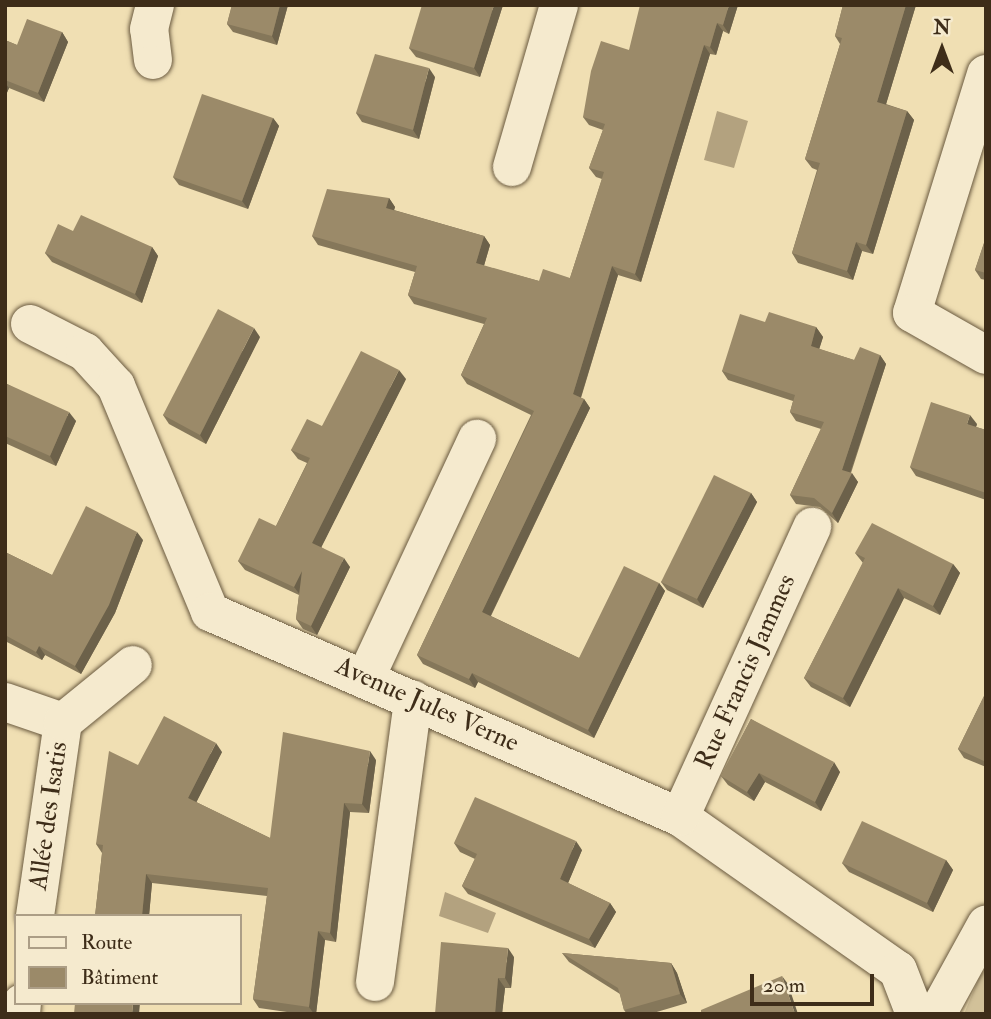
<!DOCTYPE html>
<html>
<head>
<meta charset="utf-8">
<style>
  body { margin:0 }
  #map { position:relative; width:991px; height:1019px; overflow:hidden; background:#f0dfb3; font-family:"IM FELL Double Pica",serif }
  div>[style] { position:absolute }
  [style*='--x'] { left:calc(var(--x)*1px); top:calc(var(--y)*1px); width:calc(var(--w)*1px); rotate:calc(var(--a)*1deg) }
  .green>* { inset:0; background:#d2c199 }
  .water>* { inset:0; background:#b3a27f }
  .roads { filter:drop-shadow(0 0 2px #6a5a40) drop-shadow(0 0 2px #6a5a40) }
  .minor>* { height:38px; margin:-19px; padding:0 19px; transform-origin:19px; border-radius:19px; background:#f5eace }
  .wall>* { inset:0; background:#85775a }
  .shaded-wall>* { inset:0; background:#6c614a }
  .building>* { inset:0; background:#9b8a69 }
  span { translate:-50% -50%; white-space:nowrap; text-align:center; line-height:1.15; -webkit-text-stroke:7px #f5eace; paint-order:stroke }
  .street-label { font-size:26px; color:#3e2d19 }
  .frame { position:absolute; inset:0; border:7px solid #3e2d19; pointer-events:none }
  .legend { position:absolute; left:14px; top:914px; width:228px; height:91px; box-sizing:border-box; background:#f5eace; border:2px solid #ac9e86; margin:0; padding:9px 12px; list-style:none; font-size:21px; color:#3e2d19 }
  .legend li { display:flex; align-items:center; gap:14px; height:35px }
  .legend b { width:35px; border:2px solid #ac9e86 }
  .north { position:absolute; left:907px; top:14px; width:70px; height:70px; -webkit-text-stroke:5px #f5eace; paint-order:stroke; rotate:0deg; font-size:19px; font-weight:700; line-height:28px; text-align:center; color:#3e2d19 }
  .north::after { content:''; display:block; margin:auto; width:24px; height:32px; background:#3e2d19; clip-path:polygon(50% 0,100% 100%,50% 72%,0 100%) }
  .scale { position:absolute; left:750px; top:974px; width:124px; height:32px; box-sizing:border-box; border:4px solid #3e2d19; border-top:0; padding-left:9px; font-size:21px; line-height:24px; white-space:nowrap; color:#3e2d19; -webkit-text-stroke:5px #f5eace; paint-order:stroke }
</style>
</head>
<body>
<div id="map">
  <div class="green">
    <div style="clip-path:polygon(986px 967px,986px 1014px,964px 1014px,979px 978px)"></div>
  </div>
  <div class="water">
    <div style="clip-path:polygon(717px 111px,748px 121px,734px 168px,704px 160px)"></div>
    <div style="clip-path:polygon(445px 892px,496px 913px,488px 933px,439px 916px)"></div>
  </div>
  <div class="roads">
    <div class="minor">
      <div style="--x:153;--y:60;--w:31;--a:-97"></div>
      <div style="--x:149;--y:29;--w:25;--a:-76"></div>
      <div style="--x:986;--y:74;--w:250;--a:107.2"></div>
      <div style="--x:912;--y:313;--w:85;--a:29.6"></div>
      <div style="--x:512;--y:167;--w:169;--a:-73.8"></div>
      <div style="--x:30;--y:324;--w:62;--a:27"></div>
      <div style="--x:85;--y:352;--w:46;--a:47.6"></div>
      <div style="--x:116;--y:386;--w:245;--a:67.4"></div>
      <div style="--x:210;--y:612;--w:513;--a:23.57"></div>
      <div style="--x:680;--y:817;--w:266;--a:35.1"></div>
      <div style="--x:898;--y:970;--w:47;--a:68.9"></div>
      <div style="--x:366;--y:677;--w:263;--a:-65"></div>
      <div style="--x:5;--y:702;--w:61;--a:19"></div>
      <div style="--x:680;--y:817;--w:319;--a:-65.5"></div>
      <div style="--x:35;--y:916;--w:196;--a:-81.8"></div>
      <div style="--x:63;--y:722;--w:90;--a:-39.2"></div>
      <div style="--x:375;--y:982;--w:285;--a:-82.3"></div>
      <div style="--x:21;--y:1014;--w:11;--a:-85"></div>
      <div style="--x:937;--y:1014;--w:102;--a:-61.2"></div>
    </div>
  </div>
  <div class="wall">
    <div style="clip-path:polygon(232px 5px,288px 5px,277px 45px,233px 32px,227px 24px)"></div>
    <div style="clip-path:polygon(503px 5px,480px 77px,416px 57px,409px 48px)"></div>
    <div style="clip-path:polygon(738px 5px,729px 34px,723px 31px,716px 55px,710px 54px,641px 282px,618px 275px,581px 398px,584px 399px,590px 408px,491px 616px,579px 658px,659px 583px,665px 591px,594px 738px,478px 682px,475px 688px,423px 664px,417px 655px,531px 415px,467px 384px,461px 375px,484px 324px,414px 304px,408px 295px,415px 272px,318px 245px,312px 236px,389px 198px,395px 207px,394px 210px,484px 236px,490px 245px,484px 266px,539px 281px,570px 278px,602px 179px,596px 177px,589px 168px,603px 130px,589px 125px,583px 117px,629px 50px)"></div>
    <div style="clip-path:polygon(843px 5px,916px 5px,886px 104px,907px 111px,914px 120px,873px 254px,862px 251px,853px 280px,798px 263px,792px 253px,817px 170px,812px 168px,805px 159px,840px 44px,835px 36px)"></div>
    <div style="clip-path:polygon(62px 32px,68px 42px,44px 102px,9px 88px,5px 97px,5px 40px,17px 45px)"></div>
    <div style="clip-path:polygon(435px 77px,419px 139px,362px 122px,356px 113px)"></div>
    <div style="clip-path:polygon(273px 118px,279px 126px,248px 209px,179px 185px,173px 177px)"></div>
    <div style="clip-path:polygon(73px 231px,152px 247px,158px 256px,142px 303px,52px 262px,45px 253px)"></div>
    <div style="clip-path:polygon(986px 237px,986px 280px,981px 279px,975px 270px)"></div>
    <div style="clip-path:polygon(765px 322px,816px 327px,823px 337px,819px 349px,854px 360px,880px 355px,886px 364px,851px 473px,858px 482px,838px 523px,820px 507px,796px 504px,790px 495px,821px 429px,796px 421px,790px 412px,793px 401px,728px 380px,722px 371px)"></div>
    <div style="clip-path:polygon(260px 337px,206px 444px,169px 424px,163px 415px)"></div>
    <div style="clip-path:polygon(406px 379px,321px 547px,350px 567px,317px 635px,303px 629px,296px 619px,299px 595px,245px 570px,238px 561px,276px 526px,307px 463px,298px 459px,291px 450px,322px 426px)"></div>
    <div style="clip-path:polygon(5px 383px,76px 421px,56px 466px,5px 443px)"></div>
    <div style="clip-path:polygon(977px 424px,976px 427px,986px 430px,986px 500px,916px 476px,910px 467px)"></div>
    <div style="clip-path:polygon(751px 493px,757px 502px,703px 608px,667px 590px,661px 582px)"></div>
    <div style="clip-path:polygon(143px 540px,115px 613px,81px 674px,45px 655px,42px 660px,5px 641px,5px 552px,52px 575px)"></div>
    <div style="clip-path:polygon(855px 553px,953px 564px,960px 573px,940px 615px,904px 598px,850px 707px,811px 687px,804px 678px,863px 563px)"></div>
    <div style="clip-path:polygon(986px 692px,986px 767px,964px 758px,958px 749px)"></div>
    <div style="clip-path:polygon(751px 719px,840px 772px,821px 811px,765px 782px,754px 801px,728px 785px,721px 776px)"></div>
    <div style="clip-path:polygon(222px 752px,196px 802px,270px 838px,376px 760px,369px 813px,350px 812px,336px 942px,325px 940px,316px 1014px,301px 1014px,259px 1008px,253px 999px,267px 896px,152px 883px,149px 916px,95px 916px,102px 853px,96px 844px,138px 765px)"></div>
    <div style="clip-path:polygon(454px 843px,582px 850px,568px 883px,610px 903px,616px 912px,595px 948px,468px 894px,462px 886px,475px 859px,460px 852px)"></div>
    <div style="clip-path:polygon(946px 860px,953px 870px,933px 912px,849px 872px,842px 863px)"></div>
    <div style="clip-path:polygon(562px 953px,671px 963px,677px 973px,687px 1003px,650px 1014px,627px 1014px,624px 1010px,620px 994px,569px 962px)"></div>
    <div style="clip-path:polygon(514px 957px,511px 988px,505px 988px,502px 1014px,435px 1014px)"></div>
  </div>
  <div class="shaded-wall">
    <div style="clip-path:polygon(280px 5px,288px 5px,277px 45px,272px 36px)"></div>
    <div style="clip-path:polygon(494px 5px,503px 5px,480px 77px,474px 68px)"></div>
    <div style="clip-path:polygon(729px 5px,738px 5px,729px 34px,723px 25px)"></div>
    <div style="clip-path:polygon(906px 5px,916px 5px,884px 111px,877px 102px)"></div>
    <div style="clip-path:polygon(717px 23px,723px 31px,716px 55px,710px 47px)"></div>
    <div style="clip-path:polygon(62px 32px,68px 42px,44px 102px,38px 93px)"></div>
    <div style="clip-path:polygon(704px 45px,710px 54px,641px 282px,635px 274px)"></div>
    <div style="clip-path:polygon(429px 68px,435px 77px,419px 139px,413px 130px)"></div>
    <div style="clip-path:polygon(5px 83px,9px 88px,5px 97px)"></div>
    <div style="clip-path:polygon(907px 111px,914px 120px,873px 254px,866px 245px)"></div>
    <div style="clip-path:polygon(273px 118px,279px 126px,248px 209px,242px 201px)"></div>
    <div style="clip-path:polygon(389px 198px,395px 207px,392px 217px,386px 208px)"></div>
    <div style="clip-path:polygon(484px 236px,490px 245px,482px 272px,476px 263px)"></div>
    <div style="clip-path:polygon(856px 242px,862px 251px,853px 280px,847px 271px)"></div>
    <div style="clip-path:polygon(152px 247px,158px 256px,142px 303px,135px 294px)"></div>
    <div style="clip-path:polygon(612px 266px,618px 275px,579px 403px,573px 394px)"></div>
    <div style="clip-path:polygon(816px 327px,823px 337px,817px 356px,811px 346px)"></div>
    <div style="clip-path:polygon(254px 328px,260px 337px,206px 444px,200px 435px)"></div>
    <div style="clip-path:polygon(880px 355px,886px 364px,848px 479px,842px 470px)"></div>
    <div style="clip-path:polygon(399px 370px,406px 379px,319px 552px,312px 543px)"></div>
    <div style="clip-path:polygon(584px 399px,590px 408px,488px 621px,482px 612px)"></div>
    <div style="clip-path:polygon(69px 412px,76px 421px,56px 466px,50px 456px)"></div>
    <div style="clip-path:polygon(970px 415px,977px 424px,974px 433px,967px 424px)"></div>
    <div style="clip-path:polygon(852px 473px,858px 482px,838px 523px,832px 513px)"></div>
    <div style="clip-path:polygon(751px 493px,757px 502px,703px 608px,697px 599px)"></div>
    <div style="clip-path:polygon(137px 532px,143px 540px,115px 613px,81px 674px,75px 666px)"></div>
    <div style="clip-path:polygon(344px 558px,350px 567px,317px 635px,311px 626px)"></div>
    <div style="clip-path:polygon(953px 564px,960px 573px,940px 615px,933px 606px)"></div>
    <div style="clip-path:polygon(302px 571px,301px 596px,294px 587px)"></div>
    <div style="clip-path:polygon(659px 583px,665px 591px,594px 738px,588px 730px)"></div>
    <div style="clip-path:polygon(898px 588px,904px 598px,850px 707px,843px 698px)"></div>
    <div style="clip-path:polygon(39px 646px,45px 655px,42px 660px,36px 652px)"></div>
    <div style="clip-path:polygon(472px 673px,478px 682px,475px 688px,469px 679px)"></div>
    <div style="clip-path:polygon(216px 743px,222px 752px,194px 807px,188px 798px)"></div>
    <div style="clip-path:polygon(370px 751px,376px 760px,369px 813px,362px 804px)"></div>
    <div style="clip-path:polygon(834px 762px,840px 772px,821px 811px,815px 802px)"></div>
    <div style="clip-path:polygon(759px 773px,765px 782px,754px 801px,747px 792px)"></div>
    <div style="clip-path:polygon(344px 803px,350px 812px,336px 942px,330px 933px)"></div>
    <div style="clip-path:polygon(576px 841px,582px 850px,566px 888px,560px 879px)"></div>
    <div style="clip-path:polygon(946px 860px,953px 870px,933px 912px,927px 903px)"></div>
    <div style="clip-path:polygon(146px 874px,152px 883px,149px 916px,142px 916px)"></div>
    <div style="clip-path:polygon(610px 903px,616px 912px,595px 948px,589px 939px)"></div>
    <div style="clip-path:polygon(318px 931px,325px 940px,316px 1014px,314px 1014px,309px 1007px)"></div>
    <div style="clip-path:polygon(508px 948px,514px 957px,511px 988px,505px 978px)"></div>
    <div style="clip-path:polygon(671px 963px,677px 973px,687px 1003px,680px 994px)"></div>
    <div style="clip-path:polygon(782px 976px,788px 984px,798px 1014px,795px 1014px)"></div>
    <div style="clip-path:polygon(498px 978px,505px 988px,502px 1014px,495px 1014px)"></div>
    <div style="clip-path:polygon(133px 1003px,140px 1003px,139px 1014px,132px 1014px)"></div>
  </div>
  <div class="building">
    <div style="clip-path:polygon(232px 5px,280px 5px,272px 36px,227px 24px)"></div>
    <div style="clip-path:polygon(422px 5px,494px 5px,474px 68px,409px 48px)"></div>
    <div style="clip-path:polygon(640px 5px,729px 5px,723px 25px,717px 23px,710px 47px,704px 45px,635px 274px,612px 266px,573px 394px,584px 399px,482px 612px,579px 658px,624px 566px,659px 583px,588px 730px,472px 673px,469px 679px,417px 655px,534px 411px,461px 375px,487px 318px,408px 295px,417px 266px,312px 236px,327px 189px,389px 198px,386px 208px,484px 236px,476px 263px,539px 281px,543px 269px,570px 278px,604px 172px,589px 168px,605px 124px,583px 117px,591px 71px,601px 41px,629px 50px)"></div>
    <div style="clip-path:polygon(843px 5px,906px 5px,877px 102px,907px 111px,866px 245px,856px 242px,847px 271px,792px 253px,820px 163px,805px 159px,842px 38px,835px 36px)"></div>
    <div style="clip-path:polygon(27px 19px,62px 32px,38px 93px,5px 80px,5px 40px,17px 45px)"></div>
    <div style="clip-path:polygon(375px 54px,429px 68px,413px 130px,356px 113px)"></div>
    <div style="clip-path:polygon(202px 94px,273px 118px,242px 201px,173px 177px)"></div>
    <div style="clip-path:polygon(81px 215px,152px 247px,135px 294px,45px 253px,58px 224px,73px 231px)"></div>
    <div style="clip-path:polygon(986px 237px,986px 273px,975px 270px)"></div>
    <div style="clip-path:polygon(218px 309px,254px 328px,200px 435px,163px 415px)"></div>
    <div style="clip-path:polygon(769px 312px,816px 327px,811px 346px,854px 360px,860px 347px,880px 355px,842px 470px,852px 473px,832px 513px,814px 498px,790px 495px,824px 422px,790px 412px,795px 395px,722px 371px,740px 314px,765px 322px)"></div>
    <div style="clip-path:polygon(361px 351px,399px 370px,312px 543px,344px 558px,311px 626px,296px 619px,302px 571px,294px 587px,238px 561px,259px 518px,276px 526px,310px 458px,291px 450px,307px 419px,322px 426px)"></div>
    <div style="clip-path:polygon(5px 383px,69px 412px,50px 456px,5px 436px)"></div>
    <div style="clip-path:polygon(931px 402px,970px 415px,967px 424px,986px 430px,986px 493px,910px 467px)"></div>
    <div style="clip-path:polygon(714px 475px,751px 493px,697px 599px,661px 582px)"></div>
    <div style="clip-path:polygon(86px 506px,137px 532px,109px 605px,75px 666px,39px 646px,36px 652px,5px 635px,5px 552px,52px 575px)"></div>
    <div style="clip-path:polygon(872px 523px,953px 564px,933px 606px,898px 588px,843px 698px,804px 678px,865px 558px,855px 553px)"></div>
    <div style="clip-path:polygon(986px 692px,986px 762px,958px 749px)"></div>
    <div style="clip-path:polygon(164px 716px,216px 743px,188px 798px,270px 838px,283px 732px,370px 751px,362px 804px,344px 803px,330px 933px,318px 931px,309px 1007px,253px 999px,268px 888px,146px 874px,142px 916px,95px 916px,103px 845px,96px 844px,109px 751px,138px 765px)"></div>
    <div style="clip-path:polygon(751px 719px,834px 762px,815px 802px,759px 773px,747px 792px,721px 776px)"></div>
    <div style="clip-path:polygon(475px 797px,576px 841px,560px 879px,610px 903px,589px 939px,462px 886px,477px 854px,454px 843px)"></div>
    <div style="clip-path:polygon(862px 821px,946px 860px,927px 903px,842px 863px)"></div>
    <div style="clip-path:polygon(441px 942px,508px 948px,505px 978px,498px 978px,495px 1014px,435px 1014px)"></div>
    <div style="clip-path:polygon(562px 953px,671px 963px,680px 994px,624px 1010px,618px 988px)"></div>
    <div style="clip-path:polygon(782px 976px,795px 1014px,701px 1014px,701px 1010px)"></div>
    <div style="clip-path:polygon(75px 1003px,133px 1003px,132px 1014px,74px 1014px)"></div>
  </div>
  <div class="street-label">
    <span style="left:746px;top:672px;rotate:-66deg">Rue Francis Jammes</span>
    <span style="left:427px;top:705px;rotate:24deg">Avenue Jules Verne</span>
    <span style="left:49px;top:816px;rotate:-82deg">Allée des Isatis</span>
  </div>
  <div class="frame"></div>
  <ul class="legend">
  <li><b style="height:9px;background:#f5eace"></b>Route</li>
  <li><b style="height:19px;background:#9b8a69"></b>Bâtiment</li>
  </ul>
  <div class="north">N</div>
  <div class="scale">20 m</div>
</div>
</body>
</html>
